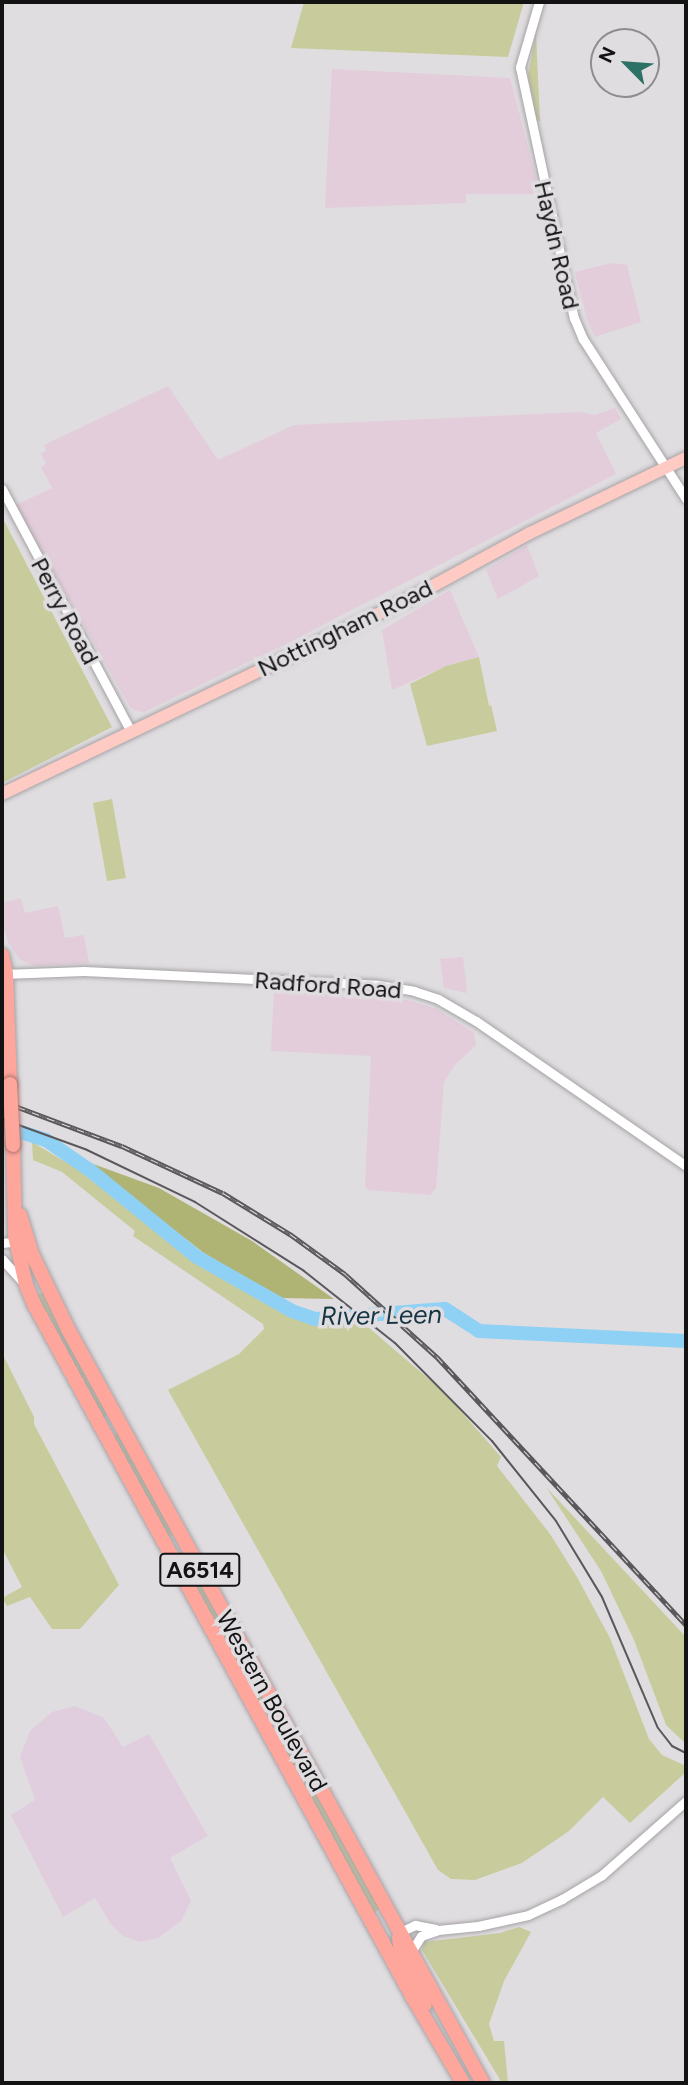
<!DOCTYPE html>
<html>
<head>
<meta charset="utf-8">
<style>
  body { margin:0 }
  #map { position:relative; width:688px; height:2085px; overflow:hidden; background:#e0dde0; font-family:Figtree,sans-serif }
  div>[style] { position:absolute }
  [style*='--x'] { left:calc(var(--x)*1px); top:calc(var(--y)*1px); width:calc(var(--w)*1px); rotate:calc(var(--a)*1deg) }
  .commercial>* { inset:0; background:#e3cdda }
  .education>* { inset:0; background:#e0cede }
  .green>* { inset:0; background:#c8cc9c }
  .forest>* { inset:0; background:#afb374 }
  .river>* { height:14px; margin:-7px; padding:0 7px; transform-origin:7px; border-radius:7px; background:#8fd1f5 }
  .roads { filter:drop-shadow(0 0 2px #a6a3a6) drop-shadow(0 0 2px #a6a3a6) }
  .minor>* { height:9px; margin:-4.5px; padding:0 4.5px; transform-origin:4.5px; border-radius:4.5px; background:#fff }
  .major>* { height:12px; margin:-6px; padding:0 6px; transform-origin:6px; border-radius:6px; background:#fecac4 }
  .highway>* { height:14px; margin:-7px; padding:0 7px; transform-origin:7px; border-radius:7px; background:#fea69c }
  .tram>* { height:2px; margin:-1px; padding:0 1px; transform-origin:1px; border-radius:1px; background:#5a585a }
  .rail>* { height:5px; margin-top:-2.5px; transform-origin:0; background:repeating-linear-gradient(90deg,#e0dde0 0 8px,#5a585a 0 16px); box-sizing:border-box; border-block:2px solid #5a585a }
  .bridges { filter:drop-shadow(0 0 2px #ac736c) drop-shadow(0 0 2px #ac736c) }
  .highway-bridge>* { height:14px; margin:-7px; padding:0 7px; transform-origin:7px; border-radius:7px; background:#fea69c }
  span { translate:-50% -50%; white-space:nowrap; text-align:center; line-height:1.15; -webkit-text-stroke:7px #e0dde0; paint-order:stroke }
  .shield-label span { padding:2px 5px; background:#e0dde0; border:2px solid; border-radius:5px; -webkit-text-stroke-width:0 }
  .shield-label { font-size:23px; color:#141314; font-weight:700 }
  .street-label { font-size:24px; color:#141314 }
  .water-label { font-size:26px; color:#163444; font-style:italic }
  .frame { position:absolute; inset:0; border:4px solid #141314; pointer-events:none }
  .north { position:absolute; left:590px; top:28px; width:70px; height:70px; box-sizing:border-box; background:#e0dde0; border:2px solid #8e8c8e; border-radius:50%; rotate:295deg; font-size:19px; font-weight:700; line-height:28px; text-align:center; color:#141314 }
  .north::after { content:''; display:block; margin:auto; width:24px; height:32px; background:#2b7166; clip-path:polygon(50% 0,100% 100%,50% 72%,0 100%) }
</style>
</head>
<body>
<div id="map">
  <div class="commercial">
    <div style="clip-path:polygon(332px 69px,510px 78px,536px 178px,533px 194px,466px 194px,466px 203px,325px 208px)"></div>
    <div style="clip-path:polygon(612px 263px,627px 265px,641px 322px,595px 337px,587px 320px,575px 272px)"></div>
    <div style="clip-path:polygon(168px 386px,218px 460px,294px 425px,580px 412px,595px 415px,615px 408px,621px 419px,596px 433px,616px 474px,288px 643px,144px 712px,136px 711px,130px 707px,16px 505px,52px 488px,41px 467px,46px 464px,41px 454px,46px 451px,44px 445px)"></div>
    <div style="clip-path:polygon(527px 545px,539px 576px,498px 599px,486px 570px)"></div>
    <div style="clip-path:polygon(450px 590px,479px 657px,446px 666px,392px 690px,382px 630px)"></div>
    <div style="clip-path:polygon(21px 898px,25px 913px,58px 906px,65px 938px,84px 935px,89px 963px,34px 966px,19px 959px,8px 942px,2px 921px,2px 903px)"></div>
    <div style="clip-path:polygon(463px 957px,467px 993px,444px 988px,440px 959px)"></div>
    <div style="clip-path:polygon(274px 991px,407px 1000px,437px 1009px,474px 1033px,476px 1045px,454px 1066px,444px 1082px,436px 1188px,430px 1195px,369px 1190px,365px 1187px,371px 1056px,271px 1051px)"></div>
  </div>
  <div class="education">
    <div style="clip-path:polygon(75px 1706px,104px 1718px,123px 1747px,149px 1734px,208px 1836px,170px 1858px,191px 1901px,181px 1921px,158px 1938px,140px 1942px,123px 1936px,110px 1923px,95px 1898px,63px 1917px,11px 1815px,35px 1800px,20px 1757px,30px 1731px,52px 1712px)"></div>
  </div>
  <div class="green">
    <div style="clip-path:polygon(304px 2px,524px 2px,508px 57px,291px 48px)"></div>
    <div style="clip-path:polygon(536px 33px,540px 121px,537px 121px,528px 75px)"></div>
    <div style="clip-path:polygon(2px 517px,112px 727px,4px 782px,2px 777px)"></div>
    <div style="clip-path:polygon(479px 657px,489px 706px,491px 705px,497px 731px,427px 746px,410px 684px,446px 666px)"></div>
    <div style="clip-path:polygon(112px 799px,126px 878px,107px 881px,93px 803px)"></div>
    <div style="clip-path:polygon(32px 1142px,79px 1170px,188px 1257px,278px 1310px,301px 1320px,322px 1324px,361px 1321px,444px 1392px,501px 1457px,497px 1466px,550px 1534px,577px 1577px,610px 1638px,649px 1739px,662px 1755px,686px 1766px,686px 1772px,630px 1823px,603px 1797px,569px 1831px,522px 1863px,475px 1880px,451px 1879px,438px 1870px,168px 1390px,239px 1354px,264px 1329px,263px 1324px,133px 1236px,135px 1231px,62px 1172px,33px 1160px)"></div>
    <div style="clip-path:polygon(44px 1293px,110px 1414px,101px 1419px,36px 1295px)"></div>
    <div style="clip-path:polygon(2px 1353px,34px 1417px,34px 1424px,119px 1585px,80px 1629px,52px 1629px,30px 1597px,7px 1606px,2px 1598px,22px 1587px,2px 1548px)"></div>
    <div style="clip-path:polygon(120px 1432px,175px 1533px,167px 1538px,111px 1437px)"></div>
    <div style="clip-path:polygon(546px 1487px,686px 1637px,686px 1744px,666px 1725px,634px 1640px,601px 1571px)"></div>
    <div style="clip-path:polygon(180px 1552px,185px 1552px,269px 1705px,264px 1715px,177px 1557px)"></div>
    <div style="clip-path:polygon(283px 1737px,311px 1782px,380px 1909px,373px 1913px,279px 1742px)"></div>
    <div style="clip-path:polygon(519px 1927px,531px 1932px,504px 1981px,489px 2024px,494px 2041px,504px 2041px,508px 2083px,502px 2083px,422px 1950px,424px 1942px,500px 1933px)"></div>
  </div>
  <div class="forest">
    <div style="clip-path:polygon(85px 1161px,159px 1188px,252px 1241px,334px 1299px,279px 1298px,204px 1253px)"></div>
  </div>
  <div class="river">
    <div style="--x:2;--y:1126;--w:46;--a:17.7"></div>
    <div style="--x:46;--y:1140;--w:55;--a:34.6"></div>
    <div style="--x:91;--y:1171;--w:136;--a:39.1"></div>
    <div style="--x:197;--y:1257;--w:109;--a:29.6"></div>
    <div style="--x:292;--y:1311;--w:24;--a:19"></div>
    <div style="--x:315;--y:1319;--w:130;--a:-4.4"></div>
    <div style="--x:445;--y:1309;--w:40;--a:32.9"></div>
    <div style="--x:479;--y:1331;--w:207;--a:2.8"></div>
  </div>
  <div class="roads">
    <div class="minor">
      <div style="--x:539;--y:2;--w:68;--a:106.3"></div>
      <div style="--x:520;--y:67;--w:257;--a:77.9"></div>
      <div style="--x:574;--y:318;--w:23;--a:67"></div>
      <div style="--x:583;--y:339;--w:190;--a:57.2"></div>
      <div style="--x:2;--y:489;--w:275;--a:62"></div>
      <div style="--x:3;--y:974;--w:81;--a:-2.1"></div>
      <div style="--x:84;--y:971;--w:294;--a:2.7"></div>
      <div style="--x:378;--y:985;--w:36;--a:9"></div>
      <div style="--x:414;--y:991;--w:25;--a:18"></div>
      <div style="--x:438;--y:999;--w:44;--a:30.1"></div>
      <div style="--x:476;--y:1021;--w:255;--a:34.6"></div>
      <div style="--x:2;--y:1243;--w:9;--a:-6"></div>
      <div style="--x:11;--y:1242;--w:7;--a:-56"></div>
      <div style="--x:2;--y:1259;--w:31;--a:48"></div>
      <div style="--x:400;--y:1932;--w:17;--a:-25"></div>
      <div style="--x:415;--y:1925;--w:21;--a:11"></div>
      <div style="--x:411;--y:1952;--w:19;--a:-58"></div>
      <div style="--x:421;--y:1936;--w:18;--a:-19"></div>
      <div style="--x:438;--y:1930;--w:40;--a:-5.7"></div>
      <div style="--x:478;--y:1926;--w:51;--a:-12.4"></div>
      <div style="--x:528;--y:1915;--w:38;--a:-25"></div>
      <div style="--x:562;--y:1899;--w:47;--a:-31"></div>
      <div style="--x:602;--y:1875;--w:112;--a:-41.4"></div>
    </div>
    <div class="major">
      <div style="--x:2;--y:794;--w:451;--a:-25.6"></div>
      <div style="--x:409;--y:599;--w:138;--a:-28.6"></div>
      <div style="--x:530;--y:533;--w:173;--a:-25.7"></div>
    </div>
    <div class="highway">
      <div style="--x:2;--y:955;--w:19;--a:78"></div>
      <div style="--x:6;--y:974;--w:110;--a:87.9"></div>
      <div style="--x:13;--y:1145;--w:91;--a:88.7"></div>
      <div style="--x:15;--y:1236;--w:50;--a:77.3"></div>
      <div style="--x:26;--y:1285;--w:23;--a:67"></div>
      <div style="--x:35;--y:1306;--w:786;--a:61.35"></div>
      <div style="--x:412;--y:1996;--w:101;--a:59.6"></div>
      <div style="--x:20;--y:1215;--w:39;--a:73"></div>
      <div style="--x:31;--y:1252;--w:85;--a:64.3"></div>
      <div style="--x:68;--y:1329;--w:861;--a:61.17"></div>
      <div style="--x:399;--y:1937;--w:17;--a:83"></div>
      <div style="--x:401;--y:1954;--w:56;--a:64.8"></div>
    </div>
  </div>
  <div class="tram">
    <div style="--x:2;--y:1119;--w:88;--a:19.9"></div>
    <div style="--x:85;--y:1149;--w:122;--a:25.7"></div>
    <div style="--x:195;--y:1202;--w:129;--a:32.3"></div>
    <div style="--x:304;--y:1271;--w:116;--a:38.4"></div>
    <div style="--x:395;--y:1343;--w:138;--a:45.3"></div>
    <div style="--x:492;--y:1441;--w:102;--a:51.3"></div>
    <div style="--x:556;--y:1521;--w:89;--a:58.8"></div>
    <div style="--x:602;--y:1597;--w:142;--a:66.9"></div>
    <div style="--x:658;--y:1728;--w:23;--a:52"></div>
    <div style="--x:672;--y:1746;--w:16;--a:27"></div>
  </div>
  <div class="rail">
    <div style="--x:2;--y:1101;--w:128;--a:20.6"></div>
    <div style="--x:122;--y:1146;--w:111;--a:25"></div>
    <div style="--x:223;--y:1193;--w:79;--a:31.5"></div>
    <div style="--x:290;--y:1234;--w:68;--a:36"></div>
    <div style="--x:345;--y:1274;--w:124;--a:42.1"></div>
    <div style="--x:437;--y:1357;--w:366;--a:47.1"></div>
  </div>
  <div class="bridges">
    <div class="highway-bridge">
      <div style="--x:10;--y:1084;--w:61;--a:87.2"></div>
    </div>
  </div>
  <div class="shield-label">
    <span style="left:200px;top:1570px">A6514</span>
  </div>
  <div class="street-label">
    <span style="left:557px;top:245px;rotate:77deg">Haydn Road</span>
    <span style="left:65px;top:611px;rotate:62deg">Perry Road</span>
    <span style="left:345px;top:628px;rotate:-26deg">Nottingham Road</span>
    <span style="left:328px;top:985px;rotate:4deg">Radford Road</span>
    <span style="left:272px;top:1701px;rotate:61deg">Western Boulevard</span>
  </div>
  <div class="water-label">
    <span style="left:381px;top:1316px;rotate:-1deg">River Leen</span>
  </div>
  <div class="frame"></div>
  <div class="north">N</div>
</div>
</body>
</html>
